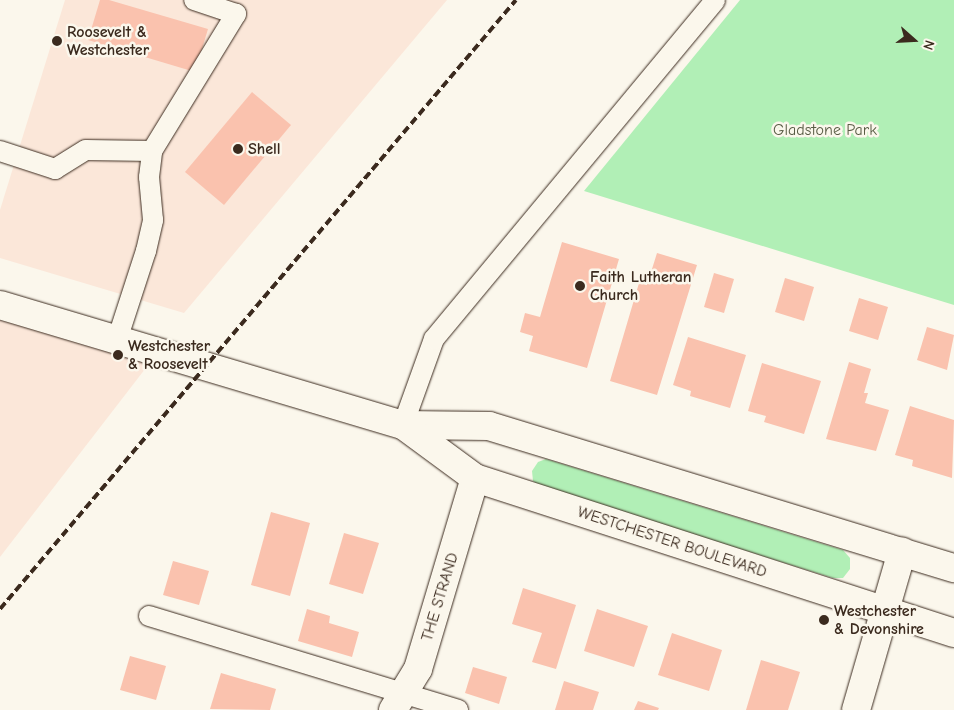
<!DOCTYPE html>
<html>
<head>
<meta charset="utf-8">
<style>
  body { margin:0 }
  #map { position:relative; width:954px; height:710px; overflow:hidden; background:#fbf7ec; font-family:"Comic Neue",sans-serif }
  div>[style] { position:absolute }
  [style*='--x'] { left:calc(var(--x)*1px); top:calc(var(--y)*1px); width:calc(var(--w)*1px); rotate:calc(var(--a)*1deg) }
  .built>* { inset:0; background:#fbe7d9 }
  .green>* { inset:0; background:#b1efb6 }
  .building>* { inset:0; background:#fac2ae }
  .roads { filter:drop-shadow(0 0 1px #3b2a1e) drop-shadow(0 0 1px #3b2a1e) }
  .service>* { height:20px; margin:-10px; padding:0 10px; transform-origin:10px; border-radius:10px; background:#fbf7ec }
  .minor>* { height:28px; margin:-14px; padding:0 14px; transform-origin:14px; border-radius:14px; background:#fbf7ec }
  .tertiary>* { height:28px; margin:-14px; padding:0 14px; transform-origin:14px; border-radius:14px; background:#fbf7ec }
  .rail>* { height:4px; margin-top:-2px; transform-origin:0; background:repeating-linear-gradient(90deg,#3b2a1e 0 8px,transparent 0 12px) }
  .dots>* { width:14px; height:14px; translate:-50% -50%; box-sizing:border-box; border:2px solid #fbf7ec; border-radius:50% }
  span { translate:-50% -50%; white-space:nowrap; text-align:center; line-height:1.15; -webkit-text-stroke:5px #fbf7ec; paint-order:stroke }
  .poi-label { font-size:16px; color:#3b2a1e; font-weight:700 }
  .left { translate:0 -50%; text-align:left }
  .park-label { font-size:16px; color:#585b44 }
  .street-label { font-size:16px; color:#3b2a1e }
  .north { position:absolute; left:889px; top:15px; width:50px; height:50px; -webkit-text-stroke:4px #fbf7ec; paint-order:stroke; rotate:109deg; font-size:14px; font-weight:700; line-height:20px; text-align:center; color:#3b2a1e }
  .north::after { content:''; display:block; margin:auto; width:18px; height:22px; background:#3b2a1e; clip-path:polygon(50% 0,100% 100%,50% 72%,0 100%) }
</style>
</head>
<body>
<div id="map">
  <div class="built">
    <div style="clip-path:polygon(65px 0,447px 0,184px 313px,0 258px,0 210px)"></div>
    <div style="clip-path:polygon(0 320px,152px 360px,0 557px)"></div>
  </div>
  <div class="green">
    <div style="clip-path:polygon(740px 0,954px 0,954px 305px,584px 191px)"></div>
    <div style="clip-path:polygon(546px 459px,843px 550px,850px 558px,850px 569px,843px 578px,833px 578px,540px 487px,533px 481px,532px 471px,538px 462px)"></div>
  </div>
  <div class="building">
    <div style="clip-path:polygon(100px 0,109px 0,208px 29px,195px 72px,88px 40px)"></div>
    <div style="clip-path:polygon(252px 92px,291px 125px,224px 205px,185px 172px)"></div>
    <div style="clip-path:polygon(562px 242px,619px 259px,587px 368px,529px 351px,533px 336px,520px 332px,525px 313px,540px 317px)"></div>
    <div style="clip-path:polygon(657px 253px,697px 265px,657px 395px,610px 381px,639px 283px,647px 285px)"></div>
    <div style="clip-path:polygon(714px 273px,734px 279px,724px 313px,704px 307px)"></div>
    <div style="clip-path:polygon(785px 278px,814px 287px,804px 321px,775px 312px)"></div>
    <div style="clip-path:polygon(859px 298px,888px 307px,878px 340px,849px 331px)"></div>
    <div style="clip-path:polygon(927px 327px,954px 335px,947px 370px,917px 360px)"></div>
    <div style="clip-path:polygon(688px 337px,746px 355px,730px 408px,690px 396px,691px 391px,673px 385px)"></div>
    <div style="clip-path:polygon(849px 362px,871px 369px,864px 393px,868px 393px,865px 403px,889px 410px,876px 451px,826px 439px)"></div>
    <div style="clip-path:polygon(762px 363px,821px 381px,804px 434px,764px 422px,766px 416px,748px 411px)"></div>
    <div style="clip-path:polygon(910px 406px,954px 420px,952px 478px,912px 466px,913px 460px,895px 455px)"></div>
    <div style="clip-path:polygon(271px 512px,310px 523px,290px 596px,251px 585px)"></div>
    <div style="clip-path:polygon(344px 533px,379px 543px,363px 594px,329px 584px)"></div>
    <div style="clip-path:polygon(173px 561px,209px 571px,199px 605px,163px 595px)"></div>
    <div style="clip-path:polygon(523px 588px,576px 605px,556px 669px,532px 662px,542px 633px,512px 624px)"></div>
    <div style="clip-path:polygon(307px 609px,330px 616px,329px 623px,359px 632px,352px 657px,298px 641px)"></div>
    <div style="clip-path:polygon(597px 609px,648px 626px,634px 667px,584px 651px)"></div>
    <div style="clip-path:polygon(672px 633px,722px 650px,709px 691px,658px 675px)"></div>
    <div style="clip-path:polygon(130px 656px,166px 666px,156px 700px,120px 690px)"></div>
    <div style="clip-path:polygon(761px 660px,800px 672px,788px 710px,746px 710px)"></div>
    <div style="clip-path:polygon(473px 667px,507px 677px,499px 704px,465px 693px)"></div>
    <div style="clip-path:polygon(221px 673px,276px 689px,270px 710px,210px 709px)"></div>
    <div style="clip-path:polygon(564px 681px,599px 692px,593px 710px,555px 710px)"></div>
    <div style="clip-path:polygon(638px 701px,659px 708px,658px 710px,634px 710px)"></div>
  </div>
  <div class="roads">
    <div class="service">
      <div style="--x:0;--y:151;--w:58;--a:18.1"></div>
      <div style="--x:55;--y:169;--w:36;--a:-32"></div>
      <div style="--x:86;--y:150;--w:66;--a:0.9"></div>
      <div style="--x:117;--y:340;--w:94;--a:-72"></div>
      <div style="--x:146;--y:251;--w:32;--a:-77"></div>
      <div style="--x:153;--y:220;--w:43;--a:-95.3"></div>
      <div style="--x:149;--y:177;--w:26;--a:-83"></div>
      <div style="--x:152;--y:151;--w:161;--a:-58.5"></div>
      <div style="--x:236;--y:14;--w:44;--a:-161.6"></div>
      <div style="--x:403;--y:425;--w:91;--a:-70.2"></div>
      <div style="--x:434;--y:339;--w:440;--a:-50.3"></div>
      <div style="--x:149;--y:616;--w:323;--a:16.9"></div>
    </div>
    <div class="minor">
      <div style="--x:393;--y:710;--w:48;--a:-58.6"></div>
      <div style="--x:418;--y:669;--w:199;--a:-73.4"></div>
      <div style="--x:856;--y:710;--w:165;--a:-73.8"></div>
    </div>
    <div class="tertiary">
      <div style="--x:0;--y:305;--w:420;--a:16.6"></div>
      <div style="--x:403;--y:425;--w:86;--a:0.7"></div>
      <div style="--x:489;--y:426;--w:486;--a:17"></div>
      <div style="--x:403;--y:425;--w:89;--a:36.4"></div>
      <div style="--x:475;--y:478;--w:503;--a:17.93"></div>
    </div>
  </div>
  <div class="rail">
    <div style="--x:0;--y:609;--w:798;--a:-49.73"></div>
  </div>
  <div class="dots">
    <div style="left:57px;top:41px;background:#3b2a1e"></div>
    <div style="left:238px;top:149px;background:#3b2a1e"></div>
    <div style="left:580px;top:286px;background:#3b2a1e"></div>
    <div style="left:118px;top:355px;background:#3b2a1e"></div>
    <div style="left:824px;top:620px;background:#3b2a1e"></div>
  </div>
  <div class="poi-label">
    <span class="left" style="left:67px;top:41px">Roosevelt &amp;<br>Westchester</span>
    <span class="left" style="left:248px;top:149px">Shell</span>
    <span class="left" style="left:590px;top:286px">Faith Lutheran<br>Church</span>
    <span class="left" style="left:128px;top:355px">Westchester<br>&amp; Roosevelt</span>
    <span class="left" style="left:834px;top:620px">Westchester<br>&amp; Devonshire</span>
  </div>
  <div class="park-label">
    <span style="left:825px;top:130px">Gladstone Park</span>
  </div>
  <div class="street-label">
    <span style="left:672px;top:542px;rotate:18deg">WESTCHESTER BOULEVARD</span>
    <span style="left:440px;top:597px;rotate:-73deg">THE STRAND</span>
  </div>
  <div class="north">N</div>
</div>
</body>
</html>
